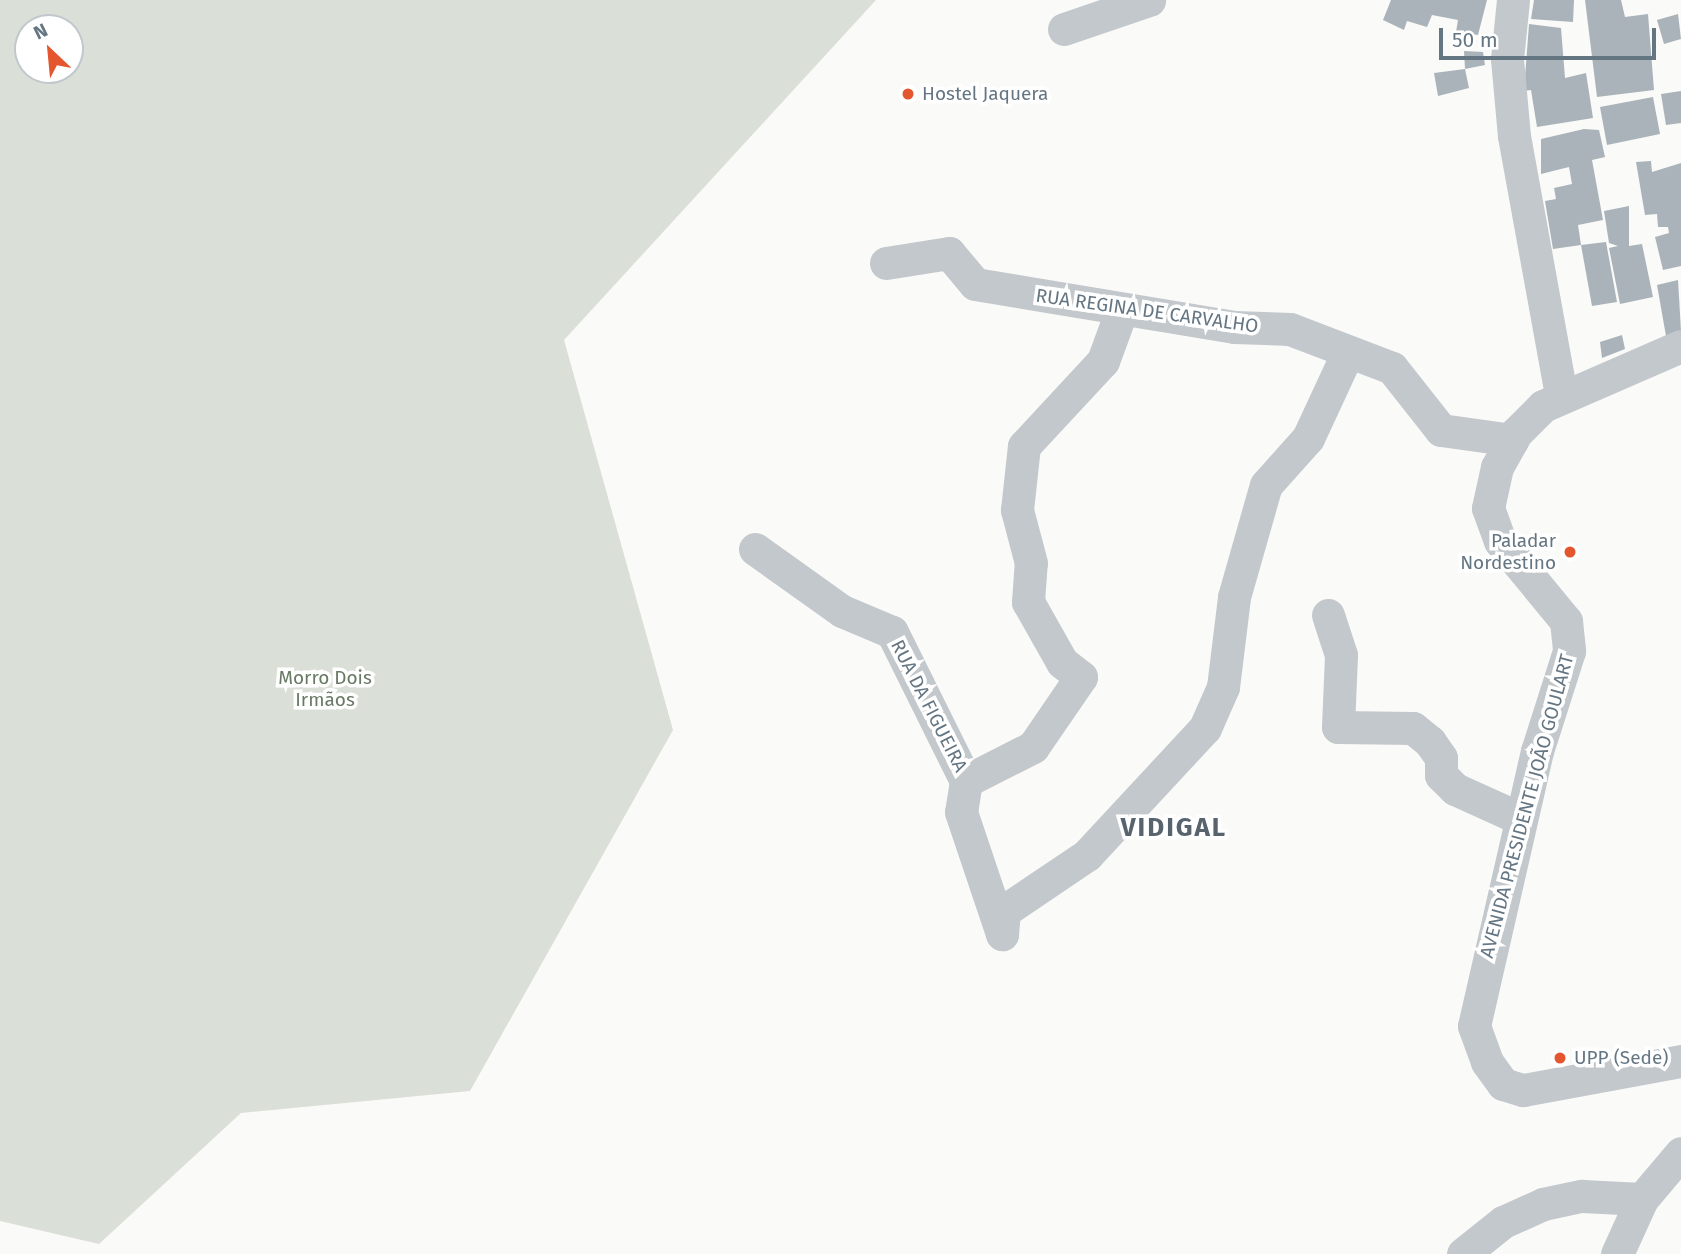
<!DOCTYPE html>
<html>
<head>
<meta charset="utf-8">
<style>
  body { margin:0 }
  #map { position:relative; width:1681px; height:1254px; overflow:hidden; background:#fafaf8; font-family:"Fira Sans",sans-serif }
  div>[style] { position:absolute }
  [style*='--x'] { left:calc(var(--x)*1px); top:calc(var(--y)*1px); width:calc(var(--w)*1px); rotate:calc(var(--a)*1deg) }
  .green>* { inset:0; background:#dadfd7 }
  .building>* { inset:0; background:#aab3b9 }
  .minor>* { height:33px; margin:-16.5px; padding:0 16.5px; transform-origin:16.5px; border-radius:16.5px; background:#c3c8cc }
  .dots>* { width:19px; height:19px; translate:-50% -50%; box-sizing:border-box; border:4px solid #fff; border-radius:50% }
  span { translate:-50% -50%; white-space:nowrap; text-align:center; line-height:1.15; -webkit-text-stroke:7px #fff; paint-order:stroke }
  .poi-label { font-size:19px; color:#657683 }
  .left { translate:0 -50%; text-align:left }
  .right { translate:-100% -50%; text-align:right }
  .street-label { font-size:19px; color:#657683 }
  .park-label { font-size:19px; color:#687a64 }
  .district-label { font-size:26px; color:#57646e; font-weight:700; letter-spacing:2px }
  .north { position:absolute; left:14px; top:14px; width:70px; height:70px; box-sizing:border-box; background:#fff; border:2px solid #c1c8cd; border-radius:50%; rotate:334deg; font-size:19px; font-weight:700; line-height:28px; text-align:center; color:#657683 }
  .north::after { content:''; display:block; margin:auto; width:24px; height:32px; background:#e4572e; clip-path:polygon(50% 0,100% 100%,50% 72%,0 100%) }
  .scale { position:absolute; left:1439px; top:28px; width:217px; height:32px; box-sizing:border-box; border:4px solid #657683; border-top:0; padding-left:9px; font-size:21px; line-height:24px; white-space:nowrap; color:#657683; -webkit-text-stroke:5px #fff; paint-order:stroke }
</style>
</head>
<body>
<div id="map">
  <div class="green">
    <div style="clip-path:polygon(evenodd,0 0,876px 0,564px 340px,673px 730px,470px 1091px,241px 1113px,99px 1244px,0 1221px,0 0,28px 28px,70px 28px,70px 70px,28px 70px,28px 28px)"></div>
  </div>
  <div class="building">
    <div style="clip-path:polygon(1391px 0,1487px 0,1478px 35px,1456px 32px,1458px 20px,1432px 15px,1427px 27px,1407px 21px,1404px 30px,1383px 20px)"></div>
    <div style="clip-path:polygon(1534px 0,1574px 0,1573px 22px,1531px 19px)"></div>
    <div style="clip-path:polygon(1585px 0,1621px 0,1625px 17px,1648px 14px,1654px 90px,1597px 97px)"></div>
    <div style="clip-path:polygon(1678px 14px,1681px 39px,1664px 44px,1657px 20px)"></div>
    <div style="clip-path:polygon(1529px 24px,1561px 28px,1565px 78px,1586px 73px,1593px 118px,1537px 127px,1531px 90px,1524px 91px)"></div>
    <div style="clip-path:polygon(1464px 51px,1483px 52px,1485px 65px,1465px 69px,1469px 88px,1438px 96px,1434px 73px,1465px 69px)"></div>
    <div style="clip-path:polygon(1681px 91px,1681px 123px,1666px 125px,1661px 94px)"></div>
    <div style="clip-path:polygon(1653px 97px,1660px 134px,1607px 145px,1600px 107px)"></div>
    <div style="clip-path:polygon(1584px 129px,1599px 130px,1605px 157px,1592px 160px,1603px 220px,1578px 225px,1581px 245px,1553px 249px,1545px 201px,1556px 199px,1554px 188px,1572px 184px,1569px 167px,1541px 174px,1541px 139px)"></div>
    <div style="clip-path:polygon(1651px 161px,1652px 172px,1681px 163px,1681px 266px,1663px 270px,1655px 237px,1669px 233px,1668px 227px,1658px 227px,1657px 214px,1645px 215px,1636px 162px)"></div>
    <div style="clip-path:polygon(1629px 206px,1629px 246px,1642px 244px,1653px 297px,1620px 304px,1609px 248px,1618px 246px,1609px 243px,1604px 211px)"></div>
    <div style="clip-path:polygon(1606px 242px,1617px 302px,1592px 306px,1581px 245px)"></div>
    <div style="clip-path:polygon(1678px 280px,1681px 331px,1666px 336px,1657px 285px)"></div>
    <div style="clip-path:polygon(1622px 335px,1625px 349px,1602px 358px,1600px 342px)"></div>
  </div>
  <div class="minor">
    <div style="--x:1513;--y:0;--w:59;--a:95.8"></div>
    <div style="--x:1507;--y:59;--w:77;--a:84.8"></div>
    <div style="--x:1514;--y:136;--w:263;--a:79.7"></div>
    <div style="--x:1064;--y:29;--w:90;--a:-18.8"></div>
    <div style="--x:886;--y:263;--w:64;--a:-9"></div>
    <div style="--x:949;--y:253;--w:40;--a:50"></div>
    <div style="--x:975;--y:284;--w:263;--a:9.4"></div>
    <div style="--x:1234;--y:327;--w:56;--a:2"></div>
    <div style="--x:1290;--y:329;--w:109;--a:20.9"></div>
    <div style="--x:1392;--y:368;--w:79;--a:51.7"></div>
    <div style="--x:1441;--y:430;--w:72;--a:8"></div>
    <div style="--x:1681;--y:346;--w:150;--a:156.5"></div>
    <div style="--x:1543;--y:406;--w:38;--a:135"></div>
    <div style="--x:1516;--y:433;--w:39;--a:119"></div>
    <div style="--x:1497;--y:467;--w:42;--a:102.4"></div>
    <div style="--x:1488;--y:508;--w:35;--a:70"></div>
    <div style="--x:1500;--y:541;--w:104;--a:50.5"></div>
    <div style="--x:1566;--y:621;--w:30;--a:84"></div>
    <div style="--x:1569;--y:651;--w:105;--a:107.7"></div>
    <div style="--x:1537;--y:751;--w:282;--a:102.9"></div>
    <div style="--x:1474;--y:1026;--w:38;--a:70"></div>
    <div style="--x:1487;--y:1062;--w:27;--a:54"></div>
    <div style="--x:1503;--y:1084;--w:21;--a:17"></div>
    <div style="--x:1523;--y:1090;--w:161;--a:-10.4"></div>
    <div style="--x:755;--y:549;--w:107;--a:35.5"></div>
    <div style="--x:842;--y:611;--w:54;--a:22.8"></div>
    <div style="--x:892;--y:632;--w:166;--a:63.6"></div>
    <div style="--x:966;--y:781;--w:31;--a:99"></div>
    <div style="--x:961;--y:812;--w:129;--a:71.4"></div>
    <div style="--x:1328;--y:615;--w:42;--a:72"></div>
    <div style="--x:1341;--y:655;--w:72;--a:92.4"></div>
    <div style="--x:1338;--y:727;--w:75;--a:0.8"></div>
    <div style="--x:1413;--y:728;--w:22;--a:39"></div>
    <div style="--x:1430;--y:742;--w:19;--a:55"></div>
    <div style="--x:1441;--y:758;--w:17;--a:90"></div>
    <div style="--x:1441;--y:775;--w:20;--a:45"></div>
    <div style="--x:1455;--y:789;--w:72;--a:24.4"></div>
    <div style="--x:966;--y:781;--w:75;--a:-26.9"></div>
    <div style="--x:1033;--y:747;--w:85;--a:-55.6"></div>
    <div style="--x:1081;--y:677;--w:24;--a:-142"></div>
    <div style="--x:1062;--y:662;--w:69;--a:-119.5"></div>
    <div style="--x:1028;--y:602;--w:39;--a:-86"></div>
    <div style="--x:1031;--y:563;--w:55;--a:-104.8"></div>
    <div style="--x:1017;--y:510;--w:64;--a:-83.8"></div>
    <div style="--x:1024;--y:446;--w:116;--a:-47.1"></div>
    <div style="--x:1103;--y:361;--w:55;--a:-69.9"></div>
    <div style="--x:1002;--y:934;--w:23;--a:-85"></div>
    <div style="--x:1004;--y:911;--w:100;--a:-34"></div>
    <div style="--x:1087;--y:855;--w:173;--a:-47.1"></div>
    <div style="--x:1205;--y:728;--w:45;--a:-66.3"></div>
    <div style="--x:1223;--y:687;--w:91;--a:-83"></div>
    <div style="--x:1234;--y:597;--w:116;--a:-74.1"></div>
    <div style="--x:1266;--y:485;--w:63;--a:-48.2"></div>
    <div style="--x:1308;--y:438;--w:93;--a:-65.1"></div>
    <div style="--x:1463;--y:1254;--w:51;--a:-38.7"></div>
    <div style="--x:1503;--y:1222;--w:44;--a:-24.2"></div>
    <div style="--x:1543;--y:1204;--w:40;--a:-12"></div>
    <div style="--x:1582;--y:1196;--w:60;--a:2.9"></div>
    <div style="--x:1617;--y:1254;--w:60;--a:-65.6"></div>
    <div style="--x:1642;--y:1199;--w:60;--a:-49.7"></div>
  </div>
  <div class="dots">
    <div style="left:908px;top:94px;background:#e4572e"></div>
    <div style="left:1570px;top:552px;background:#e4572e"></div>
    <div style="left:1560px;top:1058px;background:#e4572e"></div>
  </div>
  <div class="poi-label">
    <span class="left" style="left:922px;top:94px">Hostel Jaquera</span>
    <span class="right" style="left:1556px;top:552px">Paladar<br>Nordestino</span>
    <span class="left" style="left:1574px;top:1058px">UPP (Sede)</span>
  </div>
  <div class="street-label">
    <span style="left:1147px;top:311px;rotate:8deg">RUA REGINA DE CARVALHO</span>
    <span style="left:929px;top:706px;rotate:63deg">RUA DA FIGUEIRA</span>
    <span style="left:1527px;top:806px;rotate:-75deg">AVENIDA PRESIDENTE JOÃO GOULART</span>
  </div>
  <div class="park-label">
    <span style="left:325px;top:689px">Morro Dois<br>Irmãos</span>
  </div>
  <div class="district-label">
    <span style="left:1174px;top:828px">VIDIGAL</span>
  </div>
  <div class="north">N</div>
  <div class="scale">50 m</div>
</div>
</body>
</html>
